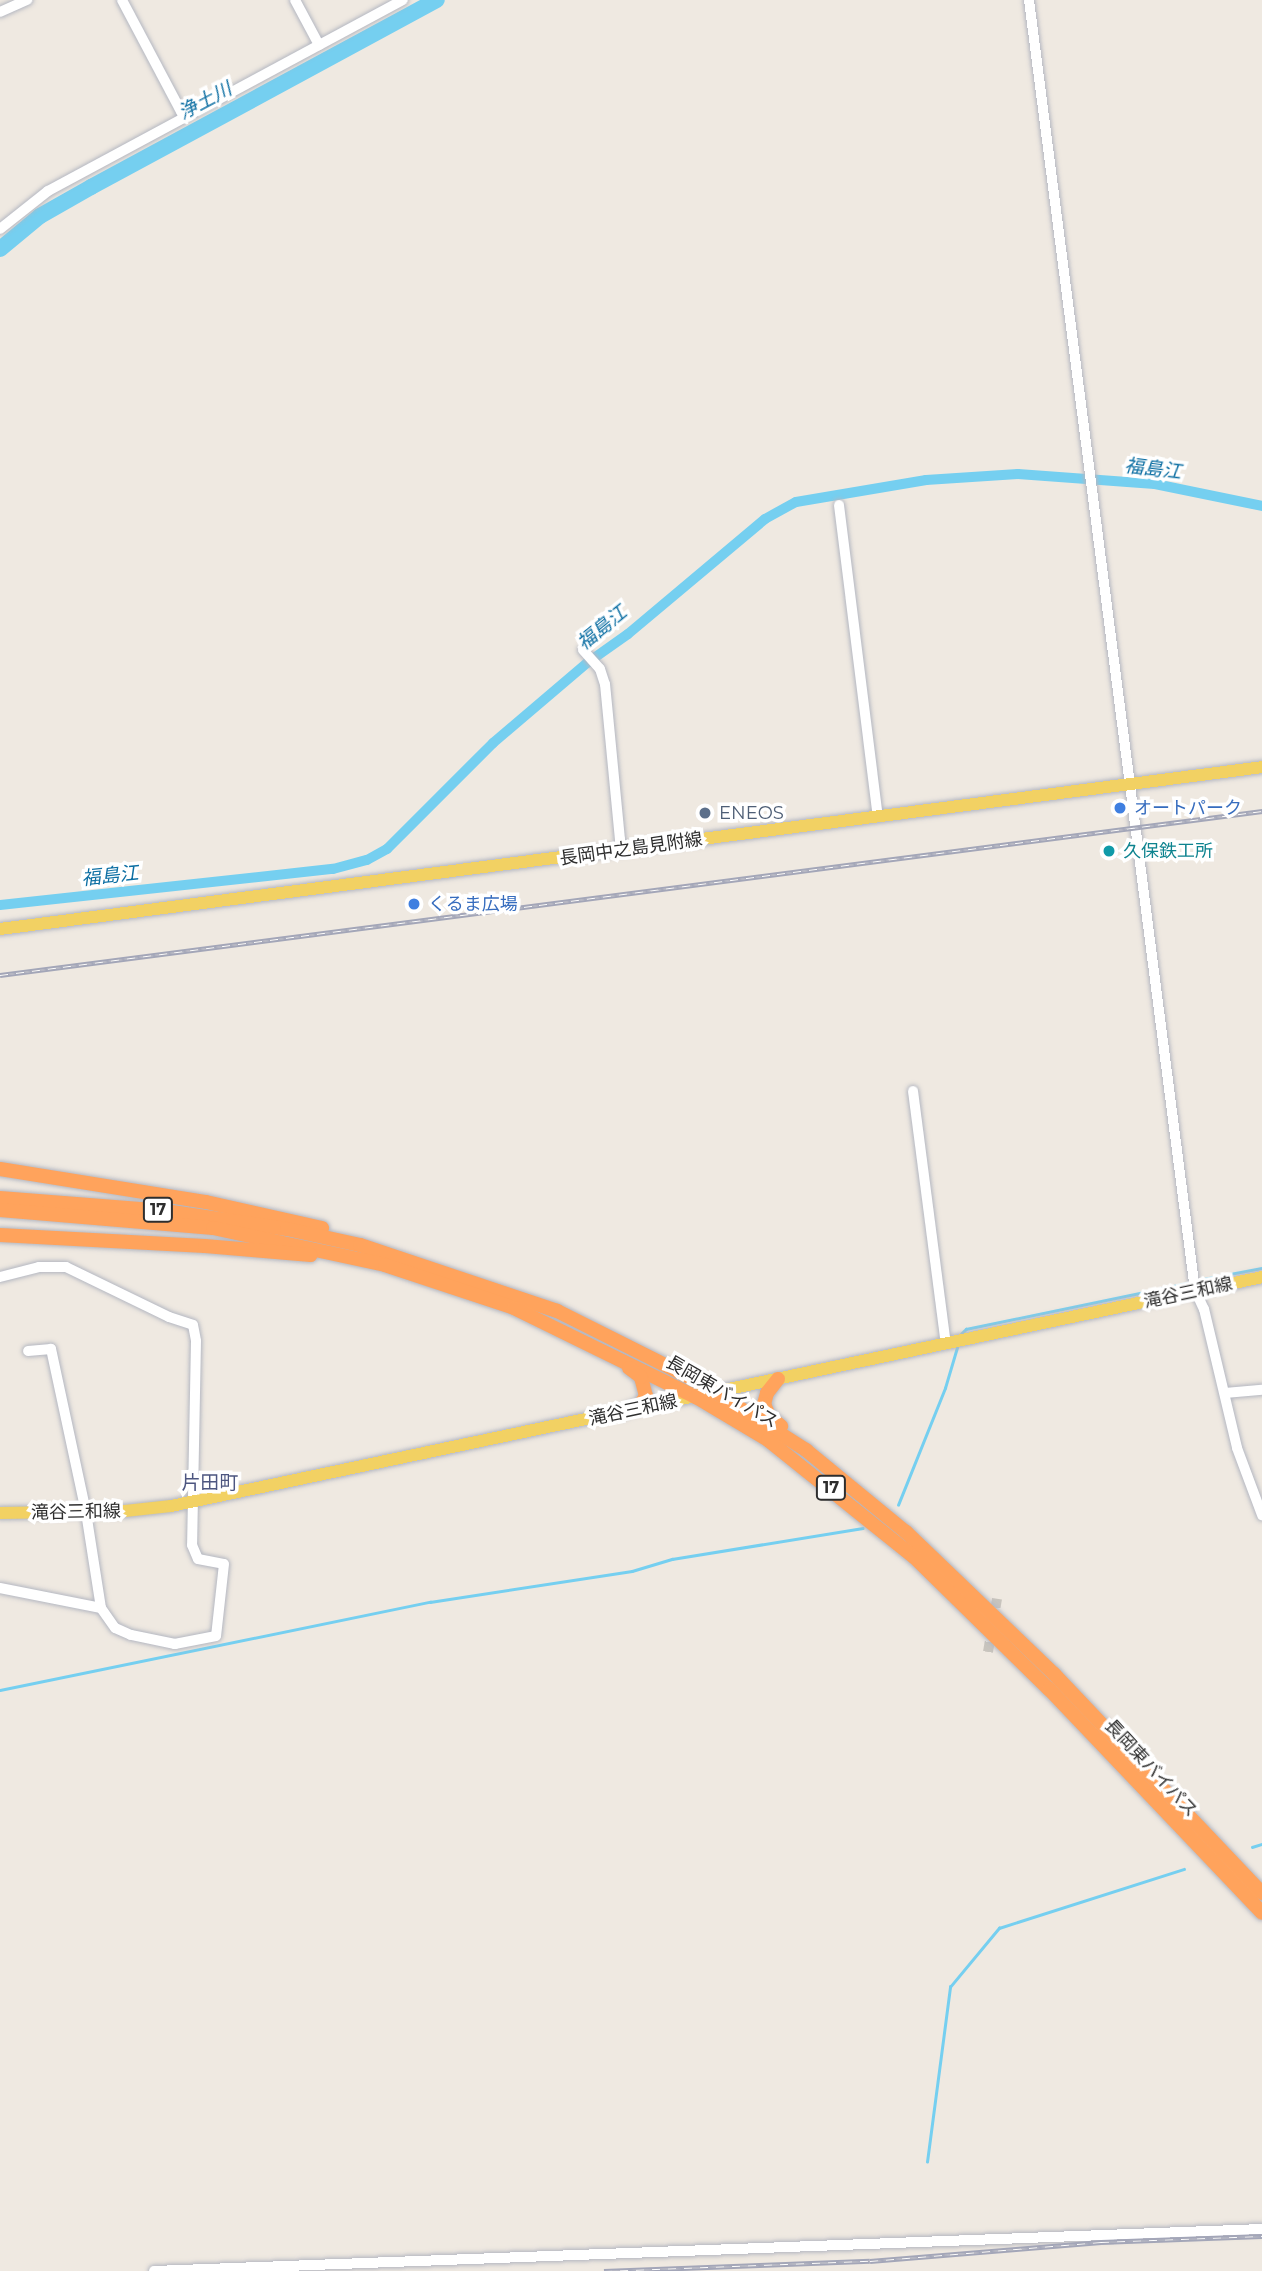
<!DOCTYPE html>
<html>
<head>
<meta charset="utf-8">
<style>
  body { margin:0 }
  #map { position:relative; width:1262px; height:2271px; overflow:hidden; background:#efe9e1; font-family:Montserrat,"Noto Sans JP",sans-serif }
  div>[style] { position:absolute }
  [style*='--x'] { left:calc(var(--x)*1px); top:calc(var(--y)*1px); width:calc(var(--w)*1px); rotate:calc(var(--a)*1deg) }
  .stream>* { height:2.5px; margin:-1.25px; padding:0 1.25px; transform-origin:1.25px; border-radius:1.25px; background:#75cff0 }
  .canal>* { height:10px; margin:-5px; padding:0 5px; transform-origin:5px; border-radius:5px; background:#75cff0 }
  .river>* { height:16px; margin:-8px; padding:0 8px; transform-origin:8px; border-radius:8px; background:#75cff0 }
  .minor-tunnel>* { height:10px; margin-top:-5px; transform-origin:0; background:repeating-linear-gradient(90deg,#c8c4bd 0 10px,transparent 0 15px) }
  .roads { filter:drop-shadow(0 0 2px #b4b7c1) drop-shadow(0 0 2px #b4b7c1) }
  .minor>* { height:10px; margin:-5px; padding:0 5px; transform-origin:5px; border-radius:5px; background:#fff }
  .major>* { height:12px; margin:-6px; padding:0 6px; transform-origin:6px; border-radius:6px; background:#f2d163 }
  .highway>* { height:14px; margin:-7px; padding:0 7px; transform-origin:7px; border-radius:7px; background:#ffa35c }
  .rail>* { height:5px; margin-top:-2.5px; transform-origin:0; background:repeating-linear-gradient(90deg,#fff 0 8px,#a3a6b8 0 16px); box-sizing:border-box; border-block:2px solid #a3a6b8 }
  .dots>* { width:19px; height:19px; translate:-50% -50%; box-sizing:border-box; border:4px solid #fff; border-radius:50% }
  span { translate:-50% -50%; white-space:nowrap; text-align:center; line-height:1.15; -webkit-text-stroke:7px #fff; paint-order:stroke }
  .shield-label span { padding:2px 5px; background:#fff; border:2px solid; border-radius:5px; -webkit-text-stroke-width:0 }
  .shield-label { font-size:16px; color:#2e2e2e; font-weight:700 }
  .shop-label { font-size:18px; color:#366cbe }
  .left { translate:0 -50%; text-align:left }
  .service-label { font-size:18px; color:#4e5e75 }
  .street-label { font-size:18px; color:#2e2e2e }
  .culture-label { font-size:18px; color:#0d838f }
  .water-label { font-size:19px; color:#0d6fa3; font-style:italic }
  .neighbourhood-label { font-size:19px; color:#4d5680 }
</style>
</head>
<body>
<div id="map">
  <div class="stream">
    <div style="--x:1198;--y:1280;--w:65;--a:-10.6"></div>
    <div style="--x:961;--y:1334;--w:7;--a:-45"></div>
    <div style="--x:966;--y:1329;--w:231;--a:-11.7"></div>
    <div style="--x:898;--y:1505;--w:126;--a:-68.1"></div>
    <div style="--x:945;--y:1388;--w:46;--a:-73.5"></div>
    <div style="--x:0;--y:1690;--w:439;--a:-11.6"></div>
    <div style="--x:430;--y:1602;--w:204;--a:-8.7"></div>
    <div style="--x:632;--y:1571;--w:42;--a:-16.7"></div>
    <div style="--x:672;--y:1559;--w:193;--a:-9.2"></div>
    <div style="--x:1252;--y:1847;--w:10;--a:-17"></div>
    <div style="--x:927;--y:2162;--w:177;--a:-82.5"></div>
    <div style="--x:950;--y:1987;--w:77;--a:-50.3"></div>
    <div style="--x:999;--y:1928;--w:194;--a:-17.7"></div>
  </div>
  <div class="canal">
    <div style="--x:0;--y:905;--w:335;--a:-6.2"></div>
    <div style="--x:333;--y:869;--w:35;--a:-15"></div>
    <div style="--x:367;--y:860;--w:23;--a:-29"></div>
    <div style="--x:387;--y:849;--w:150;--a:-45"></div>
    <div style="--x:493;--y:743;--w:123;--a:-40.4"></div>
    <div style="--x:587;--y:663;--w:50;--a:-35.3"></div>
    <div style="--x:628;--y:634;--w:179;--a:-40"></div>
    <div style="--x:765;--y:519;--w:35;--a:-29"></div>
    <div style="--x:796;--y:502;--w:132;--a:-9.6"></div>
    <div style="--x:926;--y:480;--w:92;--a:-3.7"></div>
    <div style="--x:1018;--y:474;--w:137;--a:4.2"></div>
    <div style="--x:1155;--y:484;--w:109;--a:11.6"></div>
  </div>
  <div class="river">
    <div style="--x:0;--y:249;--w:52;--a:-39.5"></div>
    <div style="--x:40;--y:216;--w:59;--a:-29.6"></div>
    <div style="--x:91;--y:187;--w:393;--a:-28.4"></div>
  </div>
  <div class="minor-tunnel">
    <div style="--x:988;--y:1652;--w:54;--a:-80.4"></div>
  </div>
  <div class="roads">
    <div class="minor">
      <div style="--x:122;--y:0;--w:132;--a:62.1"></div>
      <div style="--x:295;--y:0;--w:51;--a:61.9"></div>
      <div style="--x:1029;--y:0;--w:1301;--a:82.67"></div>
      <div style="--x:1195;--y:1290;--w:21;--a:65"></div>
      <div style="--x:1204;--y:1309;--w:143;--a:76.6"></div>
      <div style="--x:1237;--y:1448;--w:72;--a:69.5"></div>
      <div style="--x:0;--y:12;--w:30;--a:-24"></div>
      <div style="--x:0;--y:229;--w:61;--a:-38.4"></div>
      <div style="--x:48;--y:191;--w:403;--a:-28.3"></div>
      <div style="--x:839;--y:505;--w:313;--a:82.9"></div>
      <div style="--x:583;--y:650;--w:25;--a:48"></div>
      <div style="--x:600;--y:669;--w:16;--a:72"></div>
      <div style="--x:605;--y:684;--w:166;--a:84.5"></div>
      <div style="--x:913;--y:1091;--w:255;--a:82.6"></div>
      <div style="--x:0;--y:1277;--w:40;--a:-14.4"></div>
      <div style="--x:39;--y:1267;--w:27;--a:0"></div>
      <div style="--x:66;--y:1267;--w:114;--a:25.9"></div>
      <div style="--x:169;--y:1317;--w:25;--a:18"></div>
      <div style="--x:193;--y:1325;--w:16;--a:79"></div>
      <div style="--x:196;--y:1341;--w:204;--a:91.1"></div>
      <div style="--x:192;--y:1545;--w:15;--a:67"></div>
      <div style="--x:198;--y:1559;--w:26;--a:11"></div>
      <div style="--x:224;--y:1564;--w:72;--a:96.3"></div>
      <div style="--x:216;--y:1636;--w:42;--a:169"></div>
      <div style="--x:175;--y:1644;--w:45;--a:-168.4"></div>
      <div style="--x:131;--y:1635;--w:17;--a:-156"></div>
      <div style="--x:115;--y:1628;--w:24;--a:-125"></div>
      <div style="--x:101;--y:1608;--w:97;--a:-98.9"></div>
      <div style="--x:86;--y:1512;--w:167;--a:-102.1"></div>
      <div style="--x:51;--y:1349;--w:23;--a:175"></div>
      <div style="--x:1225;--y:1393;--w:37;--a:-5"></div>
      <div style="--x:0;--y:1588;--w:103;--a:11.2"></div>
      <div style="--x:154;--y:2271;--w:1109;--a:-2.17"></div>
    </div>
    <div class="major">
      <div style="--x:0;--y:929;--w:1272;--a:-7.31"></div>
      <div style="--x:0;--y:1513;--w:125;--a:-0.9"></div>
      <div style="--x:125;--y:1511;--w:46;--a:-6.2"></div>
      <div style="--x:171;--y:1506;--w:1115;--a:-11.85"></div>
    </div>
    <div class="highway">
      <div style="--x:0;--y:1169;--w:209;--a:9.1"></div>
      <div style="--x:206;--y:1202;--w:119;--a:12.6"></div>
      <div style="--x:0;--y:1198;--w:166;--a:4.5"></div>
      <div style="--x:165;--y:1211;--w:123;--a:8.4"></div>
      <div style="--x:287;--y:1229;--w:75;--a:12.4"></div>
      <div style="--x:360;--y:1245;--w:208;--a:18.5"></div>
      <div style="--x:557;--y:1311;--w:159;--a:26.6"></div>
      <div style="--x:699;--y:1382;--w:127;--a:32.4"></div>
      <div style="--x:806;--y:1450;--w:129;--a:39.4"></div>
      <div style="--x:906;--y:1532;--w:205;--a:43.8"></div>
      <div style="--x:1054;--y:1674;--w:302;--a:46.5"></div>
      <div style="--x:0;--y:1210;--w:214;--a:4.8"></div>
      <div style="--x:213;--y:1228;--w:176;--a:12.1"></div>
      <div style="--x:385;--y:1265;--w:136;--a:18.4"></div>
      <div style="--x:514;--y:1308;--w:203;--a:26.1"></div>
      <div style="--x:696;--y:1397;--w:84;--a:30.8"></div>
      <div style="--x:768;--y:1440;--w:187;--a:38.7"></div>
      <div style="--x:914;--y:1557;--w:189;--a:44.4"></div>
      <div style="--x:1049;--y:1689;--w:309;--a:46.4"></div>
      <div style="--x:0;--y:1235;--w:205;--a:3.1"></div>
      <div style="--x:205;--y:1246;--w:106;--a:4.9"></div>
      <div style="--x:778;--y:1379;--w:18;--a:128"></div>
      <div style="--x:767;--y:1393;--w:11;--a:105"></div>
      <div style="--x:764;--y:1404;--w:13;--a:67"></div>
      <div style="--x:769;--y:1416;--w:16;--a:40"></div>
      <div style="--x:622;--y:1412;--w:19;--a:-21"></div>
      <div style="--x:640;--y:1405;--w:11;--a:-56"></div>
      <div style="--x:646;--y:1396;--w:20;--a:-105"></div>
      <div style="--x:641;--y:1377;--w:15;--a:-143"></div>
    </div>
  </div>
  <div class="rail">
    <div style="--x:0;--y:975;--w:1273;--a:-7.4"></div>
    <div style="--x:604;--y:2271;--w:266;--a:-2.2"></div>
    <div style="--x:870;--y:2261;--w:232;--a:-4.7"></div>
    <div style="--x:1101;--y:2242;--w:161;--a:-2.1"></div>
  </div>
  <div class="dots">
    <div style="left:1120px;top:808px;background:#3f7fe0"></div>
    <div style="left:705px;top:813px;background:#5c6f8a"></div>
    <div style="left:1109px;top:851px;background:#0f9aa8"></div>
    <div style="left:414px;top:904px;background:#3f7fe0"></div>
  </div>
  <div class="shield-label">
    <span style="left:158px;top:1210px">17</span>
    <span style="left:831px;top:1488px">17</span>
  </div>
  <div class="shop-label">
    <span class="left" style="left:1134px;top:808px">オートパーク</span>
    <span class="left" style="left:428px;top:904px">くるま広場</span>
  </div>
  <div class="service-label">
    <span class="left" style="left:719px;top:813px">ENEOS</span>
  </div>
  <div class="street-label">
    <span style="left:631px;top:849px;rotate:-8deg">長岡中之島見附線</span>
    <span style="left:1188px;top:1293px;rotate:-12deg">滝谷三和線</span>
    <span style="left:722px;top:1392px;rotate:30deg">長岡東バイパス</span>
    <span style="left:633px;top:1410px;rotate:-12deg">滝谷三和線</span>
    <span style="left:76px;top:1512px;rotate:-1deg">滝谷三和線</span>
    <span style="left:1151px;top:1768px;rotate:47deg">長岡東バイパス</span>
  </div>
  <div class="culture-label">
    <span class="left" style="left:1123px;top:851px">久保鉄工所</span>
  </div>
  <div class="water-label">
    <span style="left:205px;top:101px;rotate:-28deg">浄土川</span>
    <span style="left:1153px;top:469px;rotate:7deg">福島江</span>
    <span style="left:602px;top:628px;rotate:-39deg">福島江</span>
    <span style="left:110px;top:876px;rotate:-6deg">福島江</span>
  </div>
  <div class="neighbourhood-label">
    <span style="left:210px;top:1483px">片田町</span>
  </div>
</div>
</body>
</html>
